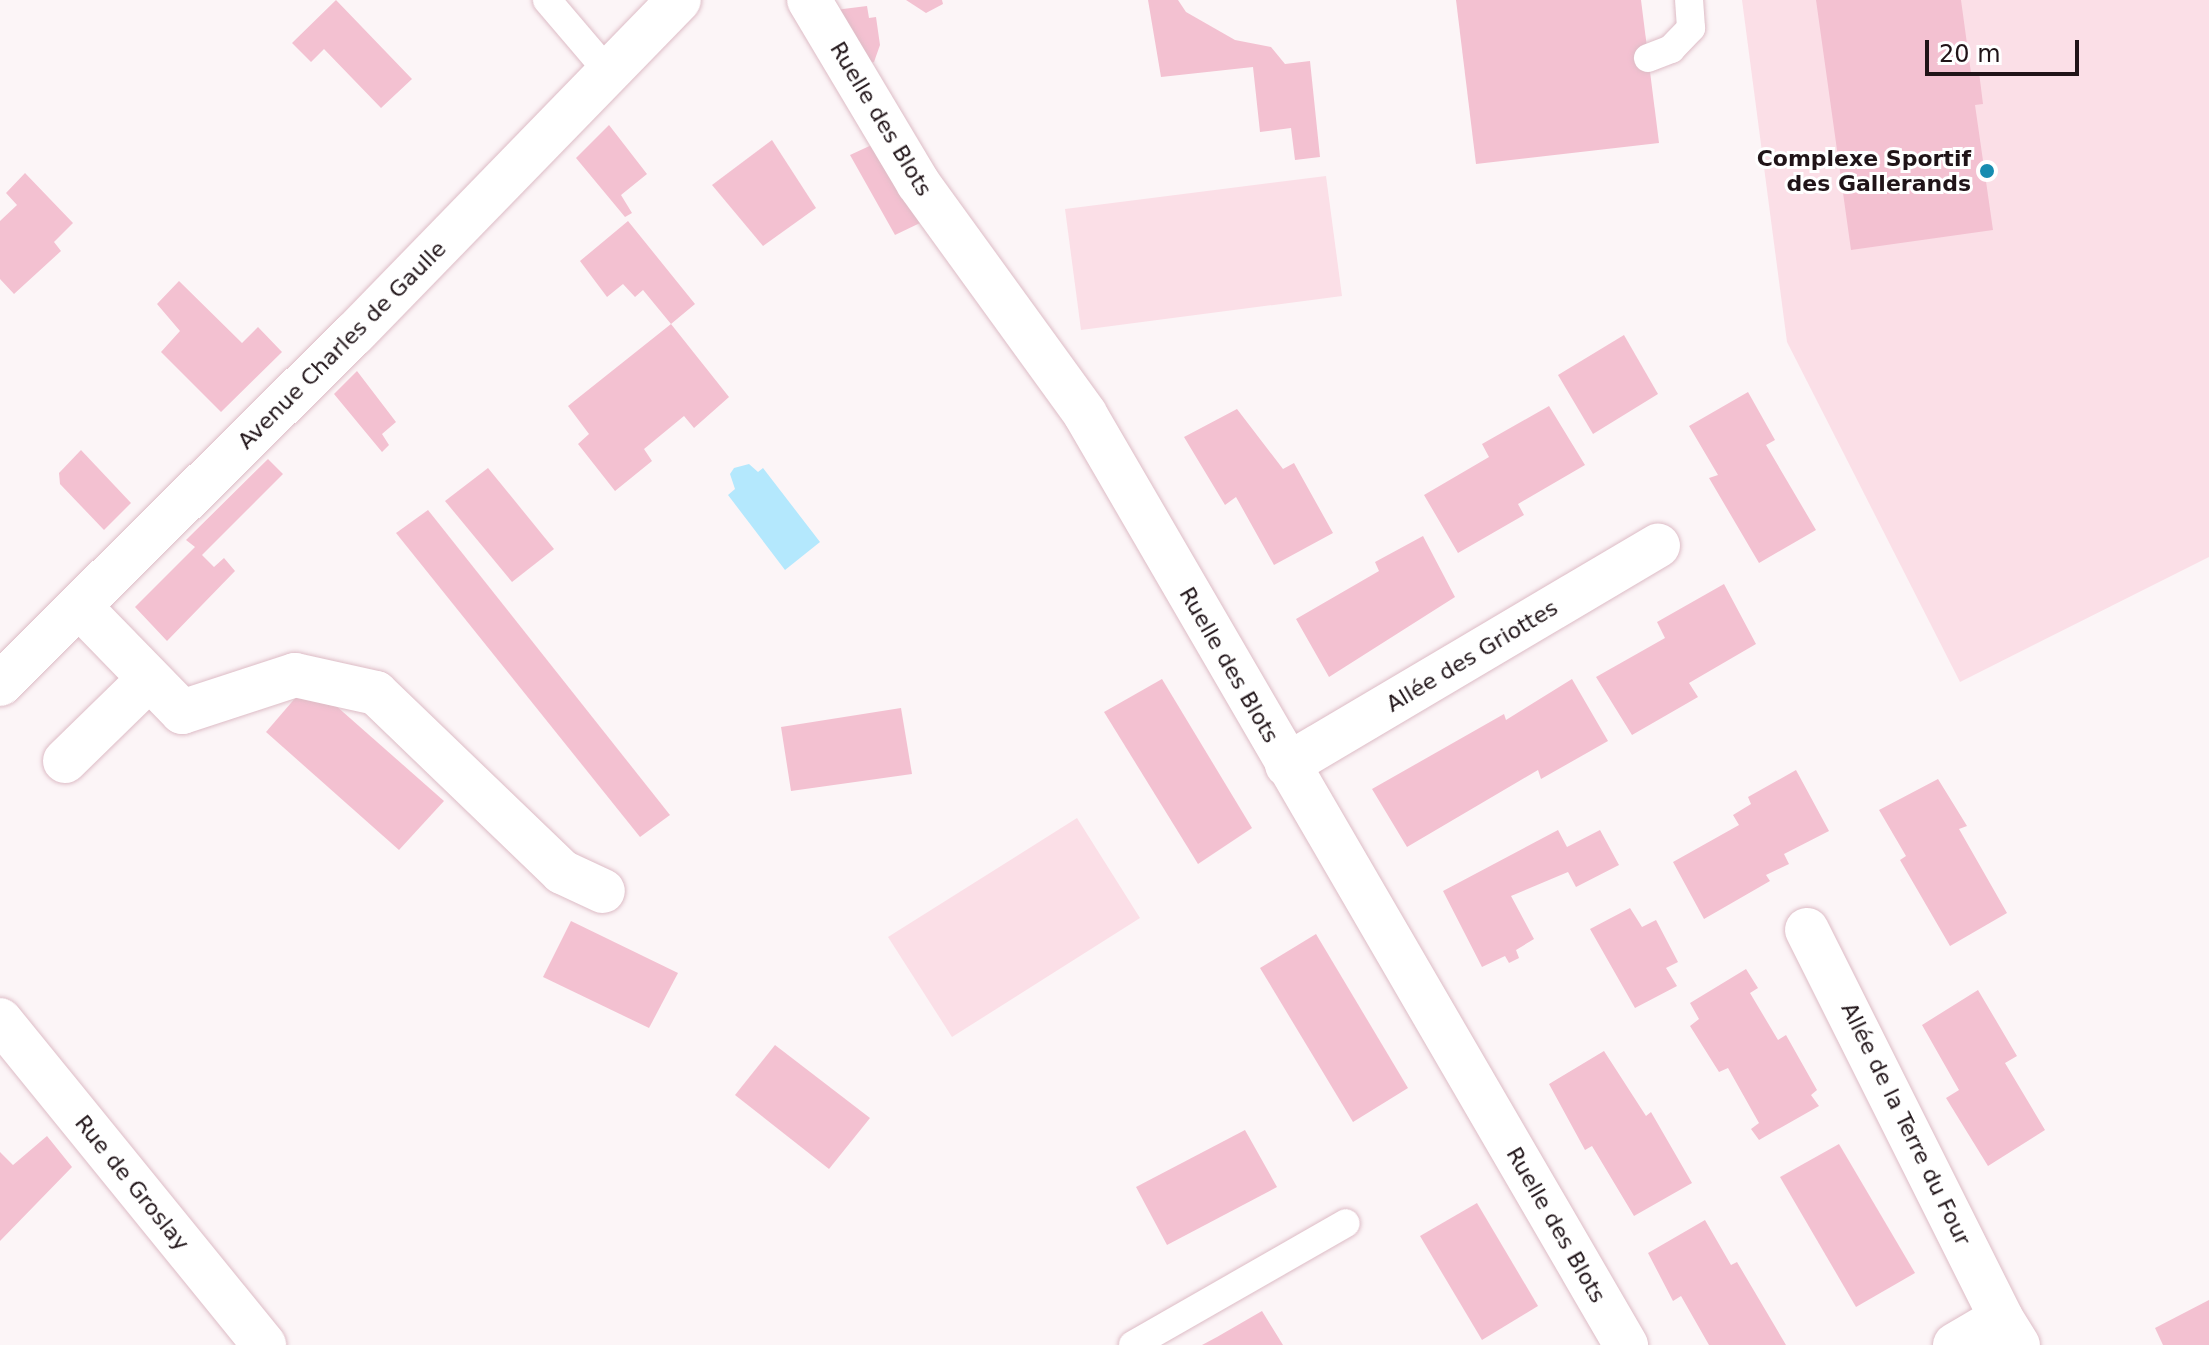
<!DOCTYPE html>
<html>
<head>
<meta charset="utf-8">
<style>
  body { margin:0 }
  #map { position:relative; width:2209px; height:1345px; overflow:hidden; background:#fcf5f7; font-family:"DejaVu Sans",sans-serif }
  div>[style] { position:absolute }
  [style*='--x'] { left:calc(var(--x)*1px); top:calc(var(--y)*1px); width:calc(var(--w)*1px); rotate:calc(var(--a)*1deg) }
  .green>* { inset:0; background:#fbdfe7 }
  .water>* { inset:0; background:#b4e8fd }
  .building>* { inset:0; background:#f3c1d1 }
  .roads { filter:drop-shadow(0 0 2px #ddbcc6) drop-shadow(0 0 2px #ddbcc6) }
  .lane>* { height:28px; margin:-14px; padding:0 14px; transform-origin:14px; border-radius:14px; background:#fff }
  .street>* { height:44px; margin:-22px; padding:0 22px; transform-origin:22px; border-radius:22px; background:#fff }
  .secondary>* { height:44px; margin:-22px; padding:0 22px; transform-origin:22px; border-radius:22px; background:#fff }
  .dots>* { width:22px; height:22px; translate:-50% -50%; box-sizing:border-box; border:4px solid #fff; border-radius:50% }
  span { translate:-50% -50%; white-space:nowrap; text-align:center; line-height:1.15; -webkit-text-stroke:6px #fff; paint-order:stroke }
  .street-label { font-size:22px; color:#201418 }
  .poi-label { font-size:22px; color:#201418; font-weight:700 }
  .right { translate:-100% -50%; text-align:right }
  .scale { position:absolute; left:1925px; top:40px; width:154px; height:36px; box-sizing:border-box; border:4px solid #201418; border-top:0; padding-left:10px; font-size:24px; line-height:28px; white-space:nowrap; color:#201418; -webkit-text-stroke:6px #fff; paint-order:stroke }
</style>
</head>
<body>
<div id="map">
  <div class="green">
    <div style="clip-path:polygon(1742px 0,2209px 0,2209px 557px,1960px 682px,1787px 342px)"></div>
    <div style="clip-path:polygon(1326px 176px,1342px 296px,1081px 330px,1065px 209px)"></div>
    <div style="clip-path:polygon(1077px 818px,1140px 918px,952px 1037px,888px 937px)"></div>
  </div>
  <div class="water">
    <div style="clip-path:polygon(749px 464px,758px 472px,763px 468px,820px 542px,785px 570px,728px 495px,735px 489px,730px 474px,734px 468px)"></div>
  </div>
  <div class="building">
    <div style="clip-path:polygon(336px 0,412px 79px,381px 108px,324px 49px,311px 62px,292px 43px)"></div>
    <div style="clip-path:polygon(906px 0,942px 0,943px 4px,926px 13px)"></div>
    <div style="clip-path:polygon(1148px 0,1178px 0,1186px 12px,1235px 40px,1271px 47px,1285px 64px,1310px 61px,1320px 157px,1295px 160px,1291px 128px,1260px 132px,1253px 67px,1161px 77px)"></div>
    <div style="clip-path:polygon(1456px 0,1641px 0,1659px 143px,1476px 164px)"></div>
    <div style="clip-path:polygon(1816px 0,1961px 0,1971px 73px,1979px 72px,1983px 104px,1975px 105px,1993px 230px,1851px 250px)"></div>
    <div style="clip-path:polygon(867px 6px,869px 18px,876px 17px,880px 45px,874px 62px,865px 64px,835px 10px)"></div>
    <div style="clip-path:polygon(609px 125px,647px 174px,621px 195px,632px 213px,625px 217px,576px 158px)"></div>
    <div style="clip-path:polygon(772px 140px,816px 208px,763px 246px,712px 185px)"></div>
    <div style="clip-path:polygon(876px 143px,920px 223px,895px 235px,850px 155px)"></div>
    <div style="clip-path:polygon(25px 173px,73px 223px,54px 242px,61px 251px,14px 294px,0 279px,0 221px,17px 205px,6px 193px)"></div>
    <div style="clip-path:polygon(628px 221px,695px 304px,671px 324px,643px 290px,635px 297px,623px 284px,607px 297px,580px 261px)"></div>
    <div style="clip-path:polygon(179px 281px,242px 343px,258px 327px,282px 352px,221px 412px,161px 352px,180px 331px,157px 304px)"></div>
    <div style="clip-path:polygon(671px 324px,729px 397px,694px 428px,684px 416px,644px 449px,652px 461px,615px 491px,578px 444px,589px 434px,568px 406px)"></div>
    <div style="clip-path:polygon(1624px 335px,1658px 394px,1593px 434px,1558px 375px)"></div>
    <div style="clip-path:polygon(357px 371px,396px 422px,382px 434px,389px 445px,382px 452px,334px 394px)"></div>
    <div style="clip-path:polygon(1748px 392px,1775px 440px,1766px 445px,1816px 530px,1759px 563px,1709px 478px,1718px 475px,1689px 426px)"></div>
    <div style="clip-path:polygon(1549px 406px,1585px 465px,1518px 504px,1524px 515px,1458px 553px,1424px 495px,1489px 457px,1482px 444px)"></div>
    <div style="clip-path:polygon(1237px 409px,1283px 469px,1294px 463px,1333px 533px,1274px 565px,1236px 497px,1225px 505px,1184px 437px)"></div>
    <div style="clip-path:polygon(81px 450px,131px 503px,104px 530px,60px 484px,59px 473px)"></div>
    <div style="clip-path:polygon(268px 459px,283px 474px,202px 555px,214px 567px,224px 558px,235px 571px,167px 641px,135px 607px,195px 547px,186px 540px)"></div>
    <div style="clip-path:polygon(488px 468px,554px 549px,512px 582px,445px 501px)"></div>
    <div style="clip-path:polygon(428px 510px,670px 815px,640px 837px,396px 533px)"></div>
    <div style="clip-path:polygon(1423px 536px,1455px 597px,1329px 677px,1296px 619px,1379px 571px,1375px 562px)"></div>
    <div style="clip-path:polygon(1724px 584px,1756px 644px,1689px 683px,1698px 697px,1632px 735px,1596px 677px,1665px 638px,1657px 622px)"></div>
    <div style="clip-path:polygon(1162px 679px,1252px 828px,1198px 864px,1104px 712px)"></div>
    <div style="clip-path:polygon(1572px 679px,1608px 741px,1541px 779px,1538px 770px,1407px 847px,1372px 789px,1504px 714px,1506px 720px)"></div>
    <div style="clip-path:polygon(309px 682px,444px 801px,399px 850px,266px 732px)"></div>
    <div style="clip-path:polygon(901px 708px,912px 774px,791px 791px,781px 727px)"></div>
    <div style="clip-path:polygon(1796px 770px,1829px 831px,1784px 854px,1789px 864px,1766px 875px,1770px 881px,1704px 919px,1673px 862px,1739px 825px,1733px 815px,1751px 804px,1748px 797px)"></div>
    <div style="clip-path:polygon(1938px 779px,1967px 826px,1959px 829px,2007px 913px,1950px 946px,1900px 860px,1906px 856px,1879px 810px)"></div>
    <div style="clip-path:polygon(1558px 830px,1567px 847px,1600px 830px,1619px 865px,1576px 887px,1568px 872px,1511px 896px,1534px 939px,1516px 950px,1519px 958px,1509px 963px,1505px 956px,1482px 967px,1443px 891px)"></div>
    <div style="clip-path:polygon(1630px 908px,1642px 927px,1656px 920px,1678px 962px,1666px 968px,1677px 986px,1635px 1008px,1590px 929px)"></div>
    <div style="clip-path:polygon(571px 921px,678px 973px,649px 1028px,543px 977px)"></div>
    <div style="clip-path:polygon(1316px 934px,1408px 1088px,1353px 1122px,1260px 968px)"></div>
    <div style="clip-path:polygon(1746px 969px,1758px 988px,1750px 993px,1778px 1040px,1786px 1035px,1817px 1090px,1811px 1095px,1819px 1106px,1759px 1140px,1751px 1129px,1759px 1123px,1728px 1068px,1719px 1072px,1690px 1026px,1699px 1019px,1690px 1003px)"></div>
    <div style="clip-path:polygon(1978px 990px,2017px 1056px,2005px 1063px,2045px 1130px,1988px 1166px,1946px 1098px,1959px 1090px,1922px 1025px)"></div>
    <div style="clip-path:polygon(775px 1045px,870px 1118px,829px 1169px,735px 1095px)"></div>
    <div style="clip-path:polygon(1604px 1051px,1646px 1116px,1651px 1112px,1692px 1183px,1634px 1216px,1592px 1146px,1585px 1150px,1549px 1084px)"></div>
    <div style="clip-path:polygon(1245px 1130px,1277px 1187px,1167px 1245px,1136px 1187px)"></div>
    <div style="clip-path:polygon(47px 1136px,72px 1167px,0 1241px,0 1152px,13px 1165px)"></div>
    <div style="clip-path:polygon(1839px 1144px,1915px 1273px,1856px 1307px,1780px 1177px)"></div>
    <div style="clip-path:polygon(1477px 1203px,1538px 1306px,1482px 1340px,1420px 1236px)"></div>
    <div style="clip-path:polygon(1705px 1220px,1731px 1265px,1737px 1262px,1786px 1345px,1709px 1345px,1681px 1296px,1673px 1301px,1648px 1253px)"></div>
    <div style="clip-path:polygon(2209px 1300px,2209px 1345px,2163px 1345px,2155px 1328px)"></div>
    <div style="clip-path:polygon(1262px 1311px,1283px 1345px,1202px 1345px,1217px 1337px)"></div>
  </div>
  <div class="roads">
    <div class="lane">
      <div style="--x:547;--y:0;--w:97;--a:49.6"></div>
      <div style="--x:1648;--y:58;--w:25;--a:-21"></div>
      <div style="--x:1671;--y:49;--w:29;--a:-46"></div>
      <div style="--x:1691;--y:28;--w:28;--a:-94"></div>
      <div style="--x:1133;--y:1345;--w:245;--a:-29.8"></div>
    </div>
    <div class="street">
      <div style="--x:809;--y:0;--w:213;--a:59.2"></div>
      <div style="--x:918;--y:183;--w:285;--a:54.1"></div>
      <div style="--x:1085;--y:414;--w:1077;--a:59.84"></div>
      <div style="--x:81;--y:608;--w:145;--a:45.8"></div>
      <div style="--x:182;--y:712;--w:119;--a:-18.1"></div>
      <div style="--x:295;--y:675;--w:83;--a:12.5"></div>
      <div style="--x:376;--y:693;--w:258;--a:43.9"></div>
      <div style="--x:562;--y:872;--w:45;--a:24.9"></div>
      <div style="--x:65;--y:761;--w:117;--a:-44.3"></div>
      <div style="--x:1287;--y:765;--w:431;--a:-30.6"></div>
      <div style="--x:1807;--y:930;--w:434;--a:63.4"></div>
      <div style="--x:0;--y:1020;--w:419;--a:50.9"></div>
      <div style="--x:1955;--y:1345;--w:53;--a:-30.4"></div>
      <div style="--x:2001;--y:1318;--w:32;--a:58"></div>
    </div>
    <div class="secondary">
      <div style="--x:0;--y:684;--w:498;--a:-44.7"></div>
      <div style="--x:354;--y:334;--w:466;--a:-45.8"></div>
    </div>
  </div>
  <div class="dots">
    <div style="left:1987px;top:171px;background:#178cb0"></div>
  </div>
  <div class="street-label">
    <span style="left:881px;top:119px;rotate:59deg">Ruelle des Blots</span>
    <span style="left:342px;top:345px;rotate:-45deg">Avenue Charles de Gaulle</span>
    <span style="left:1472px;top:656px;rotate:-31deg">Allée des Griottes</span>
    <span style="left:1229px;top:665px;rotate:60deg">Ruelle des Blots</span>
    <span style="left:1906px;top:1124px;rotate:64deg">Allée de la Terre du Four</span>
    <span style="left:132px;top:1183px;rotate:51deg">Rue de Groslay</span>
    <span style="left:1556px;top:1225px;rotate:60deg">Ruelle des Blots</span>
  </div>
  <div class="poi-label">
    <span class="right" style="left:1971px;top:171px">Complexe Sportif<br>des Gallerands</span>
  </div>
  <div class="scale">20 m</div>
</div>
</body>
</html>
